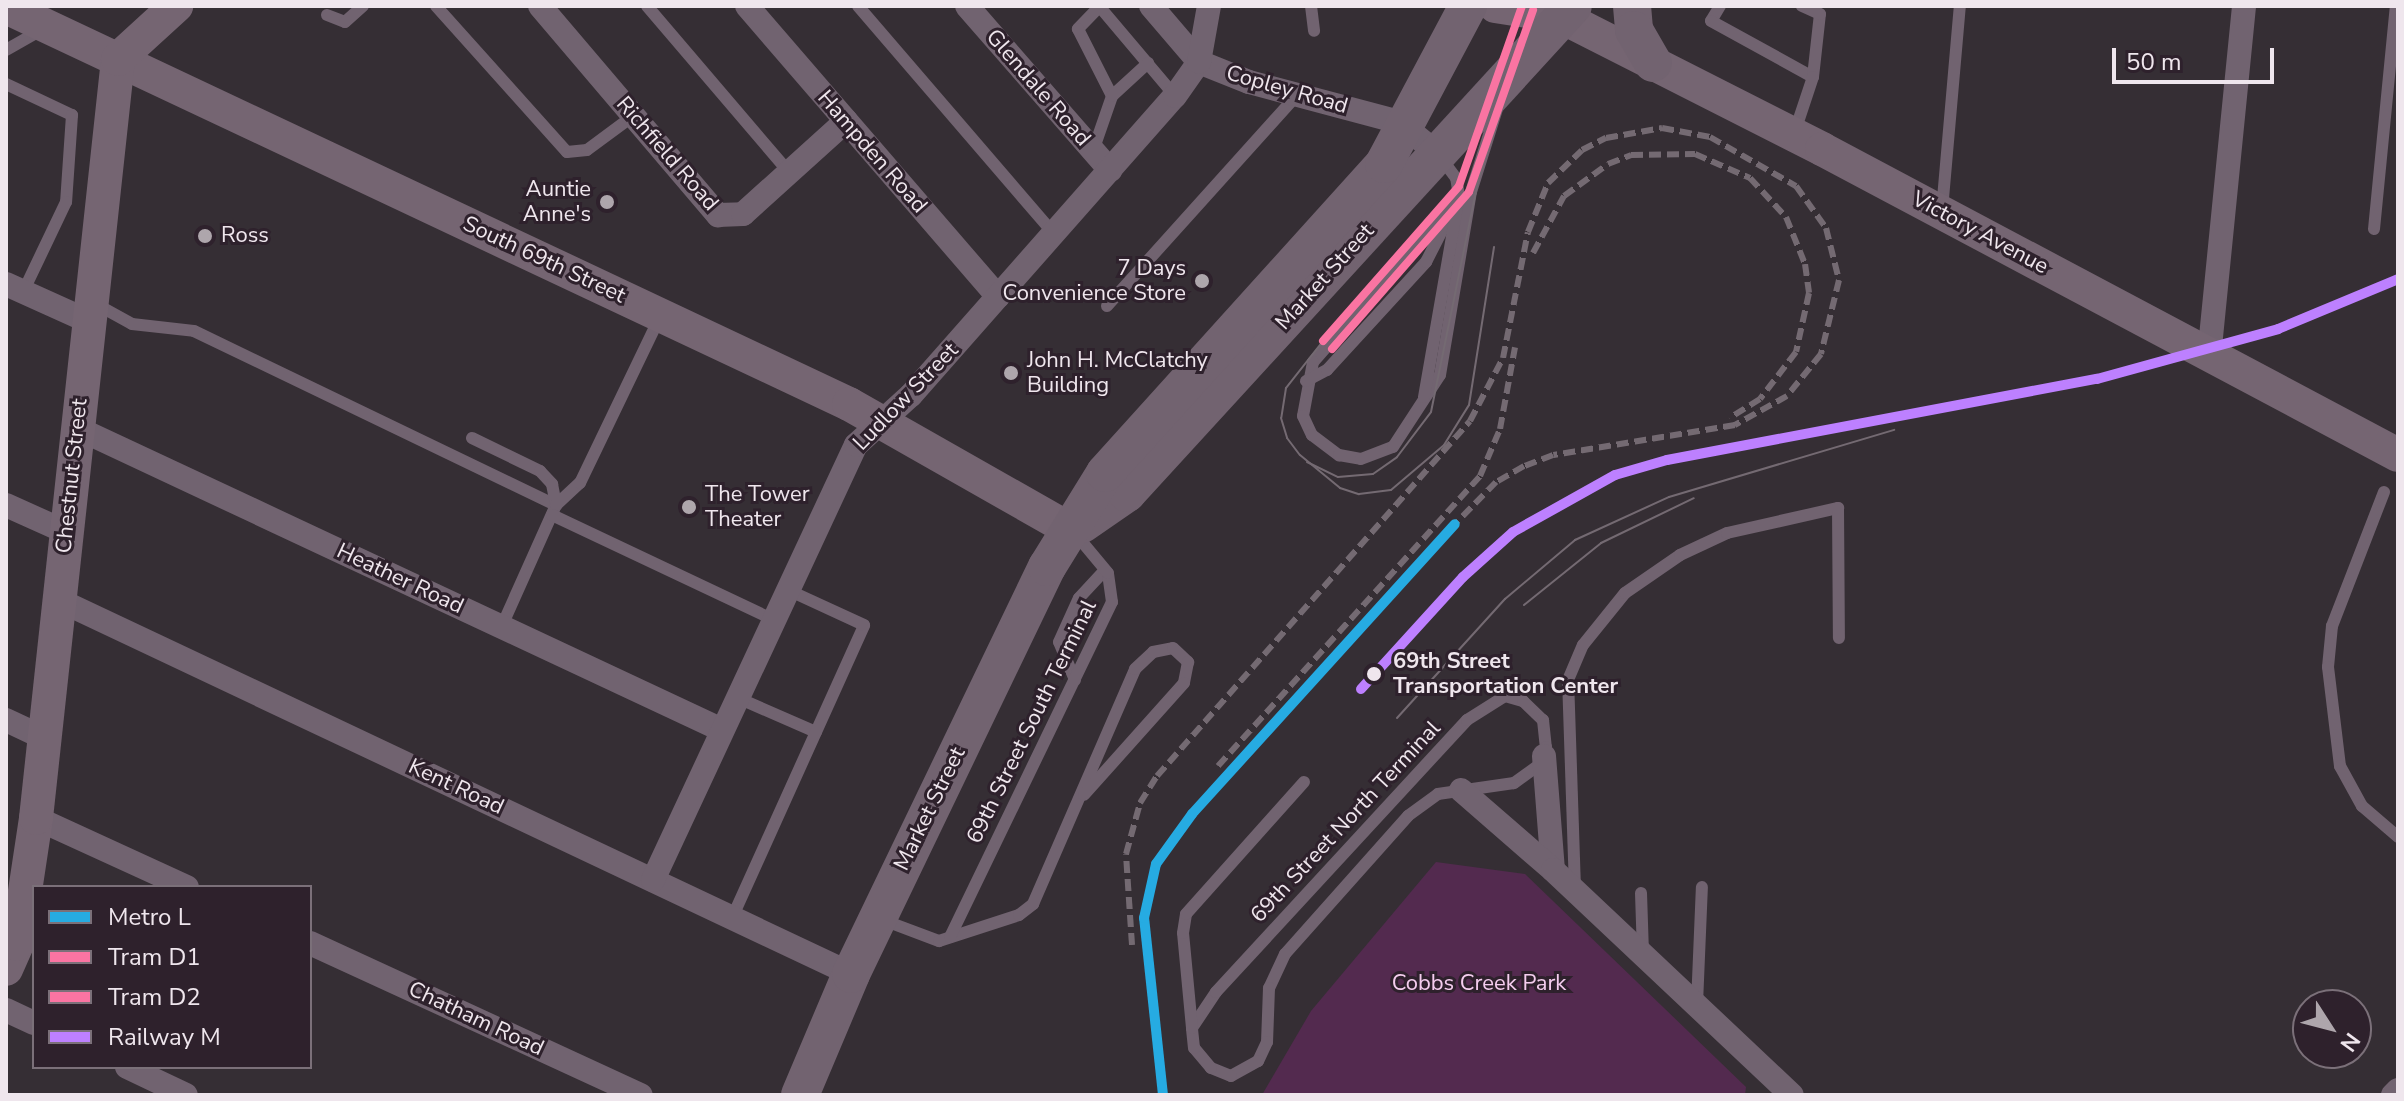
<!DOCTYPE html>
<html>
<head>
<meta charset="utf-8">
<style>
  body { margin:0 }
  #map { position:relative; width:2404px; height:1101px; overflow:hidden; background:#352e34; font-family:"Nunito Sans",sans-serif }
  div>[style] { position:absolute }
  [style*='--x'] { left:calc(var(--x)*1px); top:calc(var(--y)*1px); width:calc(var(--w)*1px); rotate:calc(var(--a)*1deg) }
  .green>* { inset:0; background:#532a4f }
  .lane>* { height:12px; margin:-6px; padding:0 6px; transform-origin:6px; border-radius:6px; background:#716370 }
  .street>* { height:24px; margin:-12px; padding:0 12px; transform-origin:12px; border-radius:12px; background:#716370 }
  .secondary>* { height:34px; margin:-17px; padding:0 17px; transform-origin:17px; border-radius:17px; background:#756572 }
  .primary>* { height:38px; margin:-19px; padding:0 19px; transform-origin:19px; border-radius:19px; background:#726370 }
  .tram>* { height:2px; margin:-1px; padding:0 1px; transform-origin:1px; border-radius:1px; background:#746a72 }
  .rail>* { height:6px; margin-top:-3px; transform-origin:0; background:repeating-linear-gradient(90deg,#746a72 0 12px,transparent 0 18px) }
  .rail-1>* { height:10px; margin:-5px; padding:0 5px; transform-origin:5px; border-radius:5px; background:#bd80ff }
  .tram-1>* { height:8px; margin:-4px; padding:0 4px; transform-origin:4px; border-radius:4px; background:#fa74a2 }
  .tram-2>* { height:8px; margin:-4px; padding:0 4px; transform-origin:4px; border-radius:4px; background:#fa74a2 }
  .metro-1>* { height:10px; margin:-5px; padding:0 5px; transform-origin:5px; border-radius:5px; background:#26abe2 }
  .dots>* { width:22px; height:22px; translate:-50% -50%; box-sizing:border-box; border:4px solid #2e212c; border-radius:50% }
  span { translate:-50% -50%; white-space:nowrap; text-align:center; line-height:1.15; -webkit-text-stroke:6px #2e212c; paint-order:stroke }
  .street-label { font-size:22px; color:#efe6ed }
  .poi-label { font-size:22px; color:#efe6ed }
  .right { translate:-100% -50%; text-align:right }
  .left { translate:0 -50%; text-align:left }
  .stop-label { font-size:22px; color:#efe6ed; font-weight:700 }
  .park-label { font-size:22px; color:#f5cdef }
  .frame { position:absolute; inset:0; border:8px solid #efe6ed; pointer-events:none }
  .legend { position:absolute; left:32px; top:885px; width:280px; height:184px; box-sizing:border-box; background:#2e212c; border:2px solid #7b7079; margin:0; padding:10px 14px; list-style:none; font-size:24px; color:#efe6ed }
  .legend li { display:flex; align-items:center; gap:16px; height:40px }
  .legend b { width:40px; border:2px solid #7b7079 }
  .north { position:absolute; left:2292px; top:989px; width:80px; height:80px; box-sizing:border-box; background:#2e212c; border:2px solid #7b7079; border-radius:50%; rotate:126deg; font-size:22px; font-weight:700; line-height:32px; text-align:center; color:#efe6ed }
  .north::after { content:''; display:block; margin:auto; width:28px; height:36px; background:#aea6ac; clip-path:polygon(50% 0,100% 100%,50% 72%,0 100%) }
  .scale { position:absolute; left:2112px; top:48px; width:162px; height:36px; box-sizing:border-box; border:4px solid #efe6ed; border-top:0; padding-left:10px; font-size:24px; line-height:28px; white-space:nowrap; color:#efe6ed; -webkit-text-stroke:6px #2e212c; paint-order:stroke }
</style>
</head>
<body>
<div id="map">
  <div class="green">
    <div style="clip-path:polygon(1436px 862px,1525px 874px,1746px 1087px,1745px 1095px,1262px 1095px,1311px 1011px)"></div>
  </div>
  <div class="lane">
    <div style="--x:436;--y:6;--w:196;--a:48.1"></div>
    <div style="--x:567;--y:152;--w:20;--a:-6"></div>
    <div style="--x:587;--y:150;--w:57;--a:-36.5"></div>
    <div style="--x:647;--y:6;--w:218;--a:49.5"></div>
    <div style="--x:858;--y:6;--w:301;--a:49.3"></div>
    <div style="--x:1099;--y:6;--w:118;--a:49.8"></div>
    <div style="--x:1100;--y:6;--w:32;--a:134"></div>
    <div style="--x:1078;--y:29;--w:75;--a:63.1"></div>
    <div style="--x:1311;--y:6;--w:25;--a:83"></div>
    <div style="--x:1720;--y:6;--w:17;--a:121"></div>
    <div style="--x:1711;--y:21;--w:116;--a:28.8"></div>
    <div style="--x:1813;--y:77;--w:63;--a:-83.7"></div>
    <div style="--x:1820;--y:14;--w:20;--a:-156"></div>
    <div style="--x:327;--y:15;--w:19;--a:21"></div>
    <div style="--x:345;--y:22;--w:24;--a:-42"></div>
    <div style="--x:6;--y:50;--w:40;--a:-29.7"></div>
    <div style="--x:6;--y:84;--w:73;--a:25.2"></div>
    <div style="--x:72;--y:115;--w:87;--a:93.9"></div>
    <div style="--x:66;--y:202;--w:100;--a:115.5"></div>
    <div style="--x:1795;--y:131;--w:57;--a:-71.6"></div>
    <div style="--x:1093;--y:151;--w:58;--a:-70.9"></div>
    <div style="--x:1112;--y:96;--w:49;--a:-42.5"></div>
    <div style="--x:1459;--y:196;--w:221;--a:131.3"></div>
    <div style="--x:1313;--y:362;--w:55;--a:100.5"></div>
    <div style="--x:1303;--y:416;--w:21;--a:65"></div>
    <div style="--x:1312;--y:435;--w:34;--a:37"></div>
    <div style="--x:1339;--y:455;--w:22;--a:10"></div>
    <div style="--x:1361;--y:459;--w:34;--a:-21"></div>
    <div style="--x:1393;--y:447;--w:86;--a:-56.9"></div>
    <div style="--x:1440;--y:375;--w:186;--a:-80.4"></div>
    <div style="--x:1471;--y:192;--w:87;--a:-72.6"></div>
    <div style="--x:1942;--y:210;--w:205;--a:-85"></div>
    <div style="--x:2374;--y:229;--w:224;--a:-84.4"></div>
    <div style="--x:94;--y:303;--w:43;--a:28.9"></div>
    <div style="--x:132;--y:324;--w:62;--a:6.4"></div>
    <div style="--x:194;--y:331;--w:402;--a:25.7"></div>
    <div style="--x:556;--y:505;--w:133;--a:114.1"></div>
    <div style="--x:1107;--y:306;--w:284;--a:-48"></div>
    <div style="--x:1306;--y:381;--w:24;--a:-28"></div>
    <div style="--x:1327;--y:370;--w:147;--a:-47.5"></div>
    <div style="--x:1426;--y:262;--w:51;--a:-62.9"></div>
    <div style="--x:1424;--y:397;--w:204;--a:-80.1"></div>
    <div style="--x:1459;--y:196;--w:18;--a:-99"></div>
    <div style="--x:1456;--y:178;--w:26;--a:-127"></div>
    <div style="--x:472;--y:438;--w:76;--a:25.9"></div>
    <div style="--x:540;--y:471;--w:18;--a:47"></div>
    <div style="--x:552;--y:484;--w:21;--a:79"></div>
    <div style="--x:2384;--y:492;--w:144;--a:111.2"></div>
    <div style="--x:2332;--y:626;--w:41;--a:95.6"></div>
    <div style="--x:2328;--y:667;--w:100;--a:83.1"></div>
    <div style="--x:2340;--y:766;--w:46;--a:61.2"></div>
    <div style="--x:2362;--y:806;--w:48;--a:40.7"></div>
    <div style="--x:556;--y:505;--w:33;--a:-43"></div>
    <div style="--x:580;--y:483;--w:184;--a:-64.3"></div>
    <div style="--x:552;--y:515;--w:246;--a:25.3"></div>
    <div style="--x:1075;--y:680;--w:41;--a:-112.8"></div>
    <div style="--x:1059;--y:642;--w:48;--a:-65.6"></div>
    <div style="--x:1079;--y:598;--w:38;--a:-47"></div>
    <div style="--x:1505;--y:696;--w:19;--a:16"></div>
    <div style="--x:1523;--y:701;--w:28;--a:44"></div>
    <div style="--x:1543;--y:720;--w:27;--a:84"></div>
    <div style="--x:1546;--y:747;--w:19;--a:111"></div>
    <div style="--x:1539;--y:765;--w:31;--a:144"></div>
    <div style="--x:1514;--y:783;--w:77;--a:171.8"></div>
    <div style="--x:1438;--y:794;--w:37;--a:144"></div>
    <div style="--x:1408;--y:816;--w:185;--a:131.7"></div>
    <div style="--x:1285;--y:954;--w:38;--a:115"></div>
    <div style="--x:1269;--y:988;--w:54;--a:92.1"></div>
    <div style="--x:1267;--y:1042;--w:21;--a:115"></div>
    <div style="--x:1258;--y:1061;--w:31;--a:151"></div>
    <div style="--x:1231;--y:1076;--w:22;--a:-158"></div>
    <div style="--x:1211;--y:1068;--w:26;--a:-130"></div>
    <div style="--x:1194;--y:1048;--w:20;--a:-96"></div>
    <div style="--x:1192;--y:1028;--w:43;--a:-56.3"></div>
    <div style="--x:1216;--y:992;--w:370;--a:-47.3"></div>
    <div style="--x:1467;--y:720;--w:45;--a:-32.3"></div>
    <div style="--x:738;--y:698;--w:85;--a:23.6"></div>
    <div style="--x:1575;--y:889;--w:209;--a:-91.9"></div>
    <div style="--x:1568;--y:680;--w:38;--a:-67"></div>
    <div style="--x:1583;--y:645;--w:67;--a:-51.1"></div>
    <div style="--x:1625;--y:593;--w:67;--a:-34.6"></div>
    <div style="--x:1680;--y:555;--w:52;--a:-25.1"></div>
    <div style="--x:1727;--y:533;--w:114;--a:-12.7"></div>
    <div style="--x:1838;--y:508;--w:130;--a:89.6"></div>
    <div style="--x:1641;--y:893;--w:60;--a:88.1"></div>
    <div style="--x:732;--y:918;--w:321;--a:-65.7"></div>
    <div style="--x:864;--y:625;--w:84;--a:-155.3"></div>
    <div style="--x:883;--y:920;--w:60;--a:20.6"></div>
    <div style="--x:939;--y:941;--w:84;--a:-18"></div>
    <div style="--x:1019;--y:915;--w:18;--a:-38"></div>
    <div style="--x:1033;--y:904;--w:256;--a:-66.5"></div>
    <div style="--x:1135;--y:669;--w:25;--a:-43"></div>
    <div style="--x:1153;--y:652;--w:20;--a:-11"></div>
    <div style="--x:1173;--y:648;--w:21;--a:43"></div>
    <div style="--x:1188;--y:662;--w:21;--a:101"></div>
    <div style="--x:1184;--y:683;--w:150;--a:131.8"></div>
    <div style="--x:950;--y:937;--w:372;--a:-64.2"></div>
    <div style="--x:1112;--y:602;--w:29;--a:-98"></div>
    <div style="--x:1108;--y:573;--w:55;--a:-129.8"></div>
    <div style="--x:1697;--y:1004;--w:117;--a:-87.6"></div>
    <div style="--x:1192;--y:1028;--w:95;--a:-95.4"></div>
    <div style="--x:1183;--y:933;--w:19;--a:-81"></div>
    <div style="--x:1186;--y:914;--w:177;--a:-48.2"></div>
  </div>
  <div class="street">
    <div style="--x:540;--y:6;--w:275;--a:49.6"></div>
    <div style="--x:718;--y:215;--w:25;--a:-2"></div>
    <div style="--x:743;--y:214;--w:139;--a:-42.1"></div>
    <div style="--x:747;--y:6;--w:384;--a:49.2"></div>
    <div style="--x:967;--y:6;--w:218;--a:48.9"></div>
    <div style="--x:1151;--y:6;--w:74;--a:49.4"></div>
    <div style="--x:1199;--y:62;--w:54;--a:21.8"></div>
    <div style="--x:1249;--y:82;--w:155;--a:14.9"></div>
    <div style="--x:1399;--y:122;--w:49;--a:39.2"></div>
    <div style="--x:6;--y:284;--w:90;--a:24.3"></div>
    <div style="--x:2209;--y:357;--w:353;--a:-84.3"></div>
    <div style="--x:77;--y:428;--w:712;--a:25.09"></div>
    <div style="--x:6;--y:505;--w:66;--a:24.2"></div>
    <div style="--x:61;--y:601;--w:874;--a:25.27"></div>
    <div style="--x:6;--y:720;--w:42;--a:25.3"></div>
    <div style="--x:1544;--y:756;--w:114;--a:85.5"></div>
    <div style="--x:1461;--y:790;--w:122;--a:41"></div>
    <div style="--x:1553;--y:870;--w:328;--a:43.3"></div>
    <div style="--x:36;--y:818;--w:166;--a:24.6"></div>
    <div style="--x:653;--y:880;--w:480;--a:-65"></div>
    <div style="--x:856;--y:445;--w:74;--a:-42.3"></div>
    <div style="--x:911;--y:395;--w:399;--a:-48.6"></div>
    <div style="--x:1175;--y:96;--w:42;--a:-54.8"></div>
    <div style="--x:1199;--y:62;--w:57;--a:-79.9"></div>
    <div style="--x:310;--y:943;--w:364;--a:24.7"></div>
    <div style="--x:6;--y:1010;--w:31;--a:25"></div>
    <div style="--x:127;--y:1067;--w:65;--a:25.4"></div>
    <div style="--x:2393;--y:1095;--w:7;--a:-45"></div>
  </div>
  <div class="secondary">
    <div style="--x:1495;--y:6;--w:66;--a:8.7"></div>
    <div style="--x:1560;--y:16;--w:294;--a:26.9"></div>
    <div style="--x:1822;--y:149;--w:652;--a:27.98"></div>
    <div style="--x:6;--y:7;--w:932;--a:25.22"></div>
    <div style="--x:849;--y:404;--w:257;--a:29.6"></div>
    <div style="--x:6;--y:969;--w:27;--a:-66"></div>
    <div style="--x:17;--y:944;--w:127;--a:-81.4"></div>
    <div style="--x:36;--y:818;--w:763;--a:-83.83"></div>
    <div style="--x:118;--y:59;--w:79;--a:-42.4"></div>
  </div>
  <div class="primary">
    <div style="--x:1632;--y:6;--w:24;--a:85"></div>
    <div style="--x:1634;--y:30;--w:38;--a:60"></div>
    <div style="--x:1082;--y:524;--w:55;--a:-34.6"></div>
    <div style="--x:1127;--y:493;--w:660;--a:-47.52"></div>
    <div style="--x:800;--y:1095;--w:131;--a:-67.1"></div>
    <div style="--x:851;--y:974;--w:452;--a:-64.3"></div>
    <div style="--x:1047;--y:567;--w:110;--a:-58.3"></div>
    <div style="--x:1105;--y:473;--w:416;--a:-47.9"></div>
    <div style="--x:1384;--y:164;--w:179;--a:-62"></div>
  </div>
  <div class="tram">
    <div style="--x:1323;--y:341;--w:60;--a:128.2"></div>
    <div style="--x:1286;--y:388;--w:30;--a:99"></div>
    <div style="--x:1281;--y:418;--w:21;--a:73"></div>
    <div style="--x:1287;--y:438;--w:21;--a:53"></div>
    <div style="--x:1300;--y:455;--w:52;--a:39.5"></div>
    <div style="--x:1340;--y:488;--w:20;--a:18"></div>
    <div style="--x:1359;--y:494;--w:32;--a:-7"></div>
    <div style="--x:1391;--y:490;--w:70;--a:-40.3"></div>
    <div style="--x:1444;--y:445;--w:47;--a:-58"></div>
    <div style="--x:1469;--y:405;--w:160;--a:-81"></div>
    <div style="--x:1307;--y:462;--w:34;--a:26"></div>
    <div style="--x:1338;--y:477;--w:35;--a:-5"></div>
    <div style="--x:1373;--y:474;--w:29;--a:-35"></div>
    <div style="--x:1397;--y:457;--w:56;--a:-52.9"></div>
    <div style="--x:1431;--y:412;--w:236;--a:-78.5"></div>
    <div style="--x:1478;--y:181;--w:184;--a:-72"></div>
    <div style="--x:1524;--y:605;--w:99;--a:-38.8"></div>
    <div style="--x:1601;--y:543;--w:103;--a:-25.8"></div>
    <div style="--x:1397;--y:718;--w:161;--a:-47.8"></div>
    <div style="--x:1505;--y:599;--w:92;--a:-40.1"></div>
    <div style="--x:1575;--y:540;--w:103;--a:-24.6"></div>
    <div style="--x:1669;--y:497;--w:235;--a:-16.6"></div>
  </div>
  <div class="rail">
    <div style="--x:1533;--y:253;--w:65;--a:-61.5"></div>
    <div style="--x:1564;--y:196;--w:54;--a:-36"></div>
    <div style="--x:1608;--y:164;--w:25;--a:-21"></div>
    <div style="--x:1631;--y:155;--w:64;--a:-0.9"></div>
    <div style="--x:1695;--y:154;--w:60;--a:23.6"></div>
    <div style="--x:1750;--y:178;--w:53;--a:47.3"></div>
    <div style="--x:1786;--y:217;--w:51;--a:68"></div>
    <div style="--x:1805;--y:264;--w:29;--a:82"></div>
    <div style="--x:1809;--y:293;--w:60;--a:102.4"></div>
    <div style="--x:1796;--y:352;--w:59;--a:127.5"></div>
    <div style="--x:1760;--y:399;--w:36;--a:148"></div>
    <div style="--x:1218;--y:766;--w:391;--a:-47.9"></div>
    <div style="--x:1480;--y:476;--w:51;--a:-66.9"></div>
    <div style="--x:1500;--y:429;--w:83;--a:-79.6"></div>
    <div style="--x:1132;--y:945;--w:91;--a:-93.8"></div>
    <div style="--x:1126;--y:854;--w:53;--a:-74.6"></div>
    <div style="--x:1140;--y:803;--w:32;--a:-58"></div>
    <div style="--x:1157;--y:776;--w:473;--a:-48.6"></div>
    <div style="--x:1470;--y:421;--w:71;--a:-62.4"></div>
    <div style="--x:1503;--y:358;--w:128;--a:-78.8"></div>
    <div style="--x:1528;--y:232;--w:53;--a:-67.8"></div>
    <div style="--x:1548;--y:183;--w:47;--a:-44.1"></div>
    <div style="--x:1582;--y:150;--w:27;--a:-27"></div>
    <div style="--x:1606;--y:138;--w:57;--a:-10.1"></div>
    <div style="--x:1662;--y:128;--w:49;--a:10.6"></div>
    <div style="--x:1710;--y:137;--w:99;--a:29.7"></div>
    <div style="--x:1796;--y:186;--w:52;--a:54.5"></div>
    <div style="--x:1826;--y:228;--w:54;--a:76"></div>
    <div style="--x:1839;--y:280;--w:76;--a:103.7"></div>
    <div style="--x:1821;--y:354;--w:54;--a:129"></div>
    <div style="--x:1787;--y:396;--w:60;--a:150.9"></div>
    <div style="--x:1735;--y:425;--w:184;--a:170.6"></div>
    <div style="--x:1553;--y:455;--w:31;--a:159"></div>
    <div style="--x:1524;--y:466;--w:32;--a:150"></div>
    <div style="--x:1496;--y:482;--w:59;--a:134.3"></div>
  </div>
  <div class="rail-1">
    <div style="--x:1361;--y:689;--w:151;--a:-47.7"></div>
    <div style="--x:1463;--y:577;--w:67;--a:-42"></div>
    <div style="--x:1513;--y:532;--w:117;--a:-29.2"></div>
    <div style="--x:1615;--y:475;--w:54;--a:-16.1"></div>
    <div style="--x:1667;--y:460;--w:438;--a:-10.7"></div>
    <div style="--x:2097;--y:379;--w:188;--a:-15.4"></div>
    <div style="--x:2278;--y:329;--w:130;--a:-22.6"></div>
  </div>
  <div class="tram-1">
    <div style="--x:1323;--y:341;--w:206;--a:-48.7"></div>
    <div style="--x:1459;--y:186;--w:191;--a:-70.7"></div>
  </div>
  <div class="tram-2">
    <div style="--x:1332;--y:349;--w:208;--a:-48.9"></div>
    <div style="--x:1469;--y:192;--w:193;--a:-70.6"></div>
  </div>
  <div class="metro-1">
    <div style="--x:1163;--y:1095;--w:178;--a:-96.1"></div>
    <div style="--x:1144;--y:918;--w:55;--a:-77.5"></div>
    <div style="--x:1156;--y:864;--w:62;--a:-54.2"></div>
    <div style="--x:1192;--y:814;--w:391;--a:-47.8"></div>
  </div>
  <div class="dots">
    <div style="left:607px;top:202px;background:#aea6ac"></div>
    <div style="left:205px;top:236px;background:#aea6ac"></div>
    <div style="left:1202px;top:281px;background:#aea6ac"></div>
    <div style="left:1011px;top:373px;background:#aea6ac"></div>
    <div style="left:689px;top:507px;background:#aea6ac"></div>
    <div style="left:1374px;top:674px;background:#efe6ed"></div>
  </div>
  <div class="street-label">
    <span style="left:1038px;top:88px;rotate:49deg">Glendale Road</span>
    <span style="left:1287px;top:90px;rotate:16deg">Copley Road</span>
    <span style="left:872px;top:152px;rotate:49deg">Hampden Road</span>
    <span style="left:667px;top:154px;rotate:49deg">Richfield Road</span>
    <span style="left:1980px;top:233px;rotate:28deg">Victory Avenue</span>
    <span style="left:544px;top:260px;rotate:25deg">South 69th Street</span>
    <span style="left:1325px;top:277px;rotate:-48deg">Market Street</span>
    <span style="left:906px;top:397px;rotate:-46deg">Ludlow Street</span>
    <span style="left:72px;top:476px;rotate:-84deg">Chestnut Street</span>
    <span style="left:400px;top:579px;rotate:25deg">Heather Road</span>
    <span style="left:1032px;top:722px;rotate:-64deg">69th Street South Terminal</span>
    <span style="left:456px;top:787px;rotate:25deg">Kent Road</span>
    <span style="left:930px;top:809px;rotate:-64deg">Market Street</span>
    <span style="left:1346px;top:822px;rotate:-47deg">69th Street North Terminal</span>
    <span style="left:476px;top:1019px;rotate:25deg">Chatham Road</span>
  </div>
  <div class="poi-label">
    <span class="right" style="left:591px;top:202px">Auntie<br>Anne's</span>
    <span class="left" style="left:221px;top:236px">Ross</span>
    <span class="right" style="left:1186px;top:281px">7 Days<br>Convenience Store</span>
    <span class="left" style="left:1027px;top:373px">John H. McClatchy<br>Building</span>
    <span class="left" style="left:705px;top:507px">The Tower<br>Theater</span>
  </div>
  <div class="stop-label">
    <span class="left" style="left:1393px;top:674px">69th Street<br>Transportation Center</span>
  </div>
  <div class="park-label">
    <span style="left:1479px;top:984px">Cobbs Creek Park</span>
  </div>
  <div class="frame"></div>
  <ul class="legend">
  <li><b style="height:10px;background:#26abe2"></b>Metro L</li>
  <li><b style="height:10px;background:#fa74a2"></b>Tram D1</li>
  <li><b style="height:10px;background:#fa74a2"></b>Tram D2</li>
  <li><b style="height:10px;background:#bd80ff"></b>Railway M</li>
  </ul>
  <div class="north">N</div>
  <div class="scale">50 m</div>
</div>
</body>
</html>
